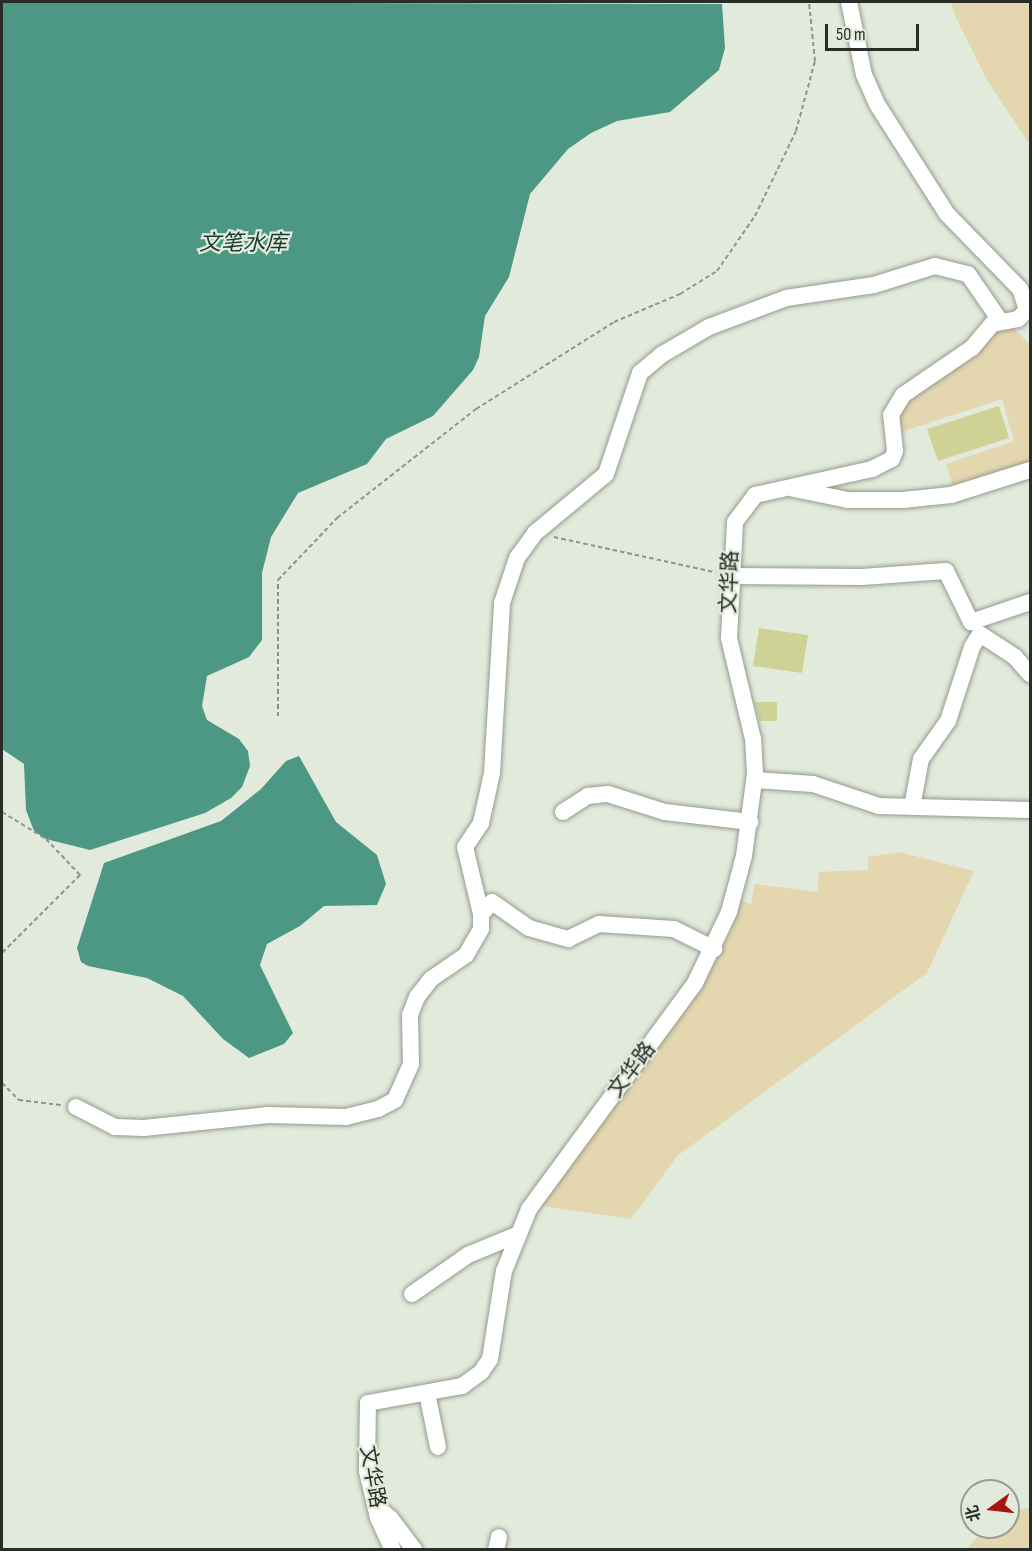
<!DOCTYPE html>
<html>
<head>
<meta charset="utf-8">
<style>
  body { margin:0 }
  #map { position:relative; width:1032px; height:1551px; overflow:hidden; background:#e1eadb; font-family:"Sofia Sans Condensed","Noto Sans SC",sans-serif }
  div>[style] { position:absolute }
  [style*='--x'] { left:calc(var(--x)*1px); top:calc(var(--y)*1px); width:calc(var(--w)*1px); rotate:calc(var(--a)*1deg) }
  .green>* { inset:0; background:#e4d6af }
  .water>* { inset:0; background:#4d9884 }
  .building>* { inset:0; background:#ced395 }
  .path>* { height:2px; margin-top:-1px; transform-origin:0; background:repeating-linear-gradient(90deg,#8e958a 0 4.5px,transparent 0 7.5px) }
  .roads { filter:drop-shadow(0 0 2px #939b8d) drop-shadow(0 0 2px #939b8d) }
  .minor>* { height:16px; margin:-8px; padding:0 8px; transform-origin:8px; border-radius:8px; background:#fff }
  span { translate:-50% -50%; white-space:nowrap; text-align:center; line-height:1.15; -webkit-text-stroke:4.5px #e1eadb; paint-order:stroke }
  .street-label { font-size:21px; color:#292d27 }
  .water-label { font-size:22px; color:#163a30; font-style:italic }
  .frame { position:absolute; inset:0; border:3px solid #292d27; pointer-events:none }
  .north { position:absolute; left:960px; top:1479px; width:60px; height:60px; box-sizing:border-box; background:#e1eadb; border:2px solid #979e93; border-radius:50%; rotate:255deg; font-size:16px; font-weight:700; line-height:24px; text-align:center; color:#292d27 }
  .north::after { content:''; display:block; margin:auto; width:21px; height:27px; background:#a81410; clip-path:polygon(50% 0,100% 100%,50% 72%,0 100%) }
  .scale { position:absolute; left:825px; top:24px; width:94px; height:27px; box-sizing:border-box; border:3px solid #292d27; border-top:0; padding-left:8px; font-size:18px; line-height:21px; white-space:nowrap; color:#292d27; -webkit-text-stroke:4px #e1eadb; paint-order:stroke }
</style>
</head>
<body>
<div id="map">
  <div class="green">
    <div style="clip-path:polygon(952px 2px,1030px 2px,1030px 145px,987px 80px,953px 11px)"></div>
    <div style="clip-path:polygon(1013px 327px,1030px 345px,1030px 464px,953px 486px,946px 464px,1014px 441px,1002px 399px,898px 433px,897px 417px,907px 400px,1003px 328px)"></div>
    <div style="clip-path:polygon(899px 852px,974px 871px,927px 973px,677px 1156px,631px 1219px,542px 1206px,696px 992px,731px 932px,739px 900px,751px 904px,755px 884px,817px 892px,819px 872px,868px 870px,868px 857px)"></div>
    <div style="clip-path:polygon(1030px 1507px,1030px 1549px,967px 1549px,987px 1527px,1008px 1527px,1008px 1514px)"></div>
  </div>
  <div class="water">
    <div style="clip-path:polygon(2px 2px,722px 4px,725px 48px,719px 70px,670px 112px,617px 121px,591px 133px,568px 149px,530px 194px,509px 277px,485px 316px,479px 357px,473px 370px,433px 416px,386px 439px,367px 464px,298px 493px,271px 537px,262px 573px,262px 640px,249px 657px,207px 676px,202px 706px,207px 720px,239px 739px,248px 751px,250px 766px,242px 787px,231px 798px,205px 813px,90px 850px,46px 839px,34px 831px,26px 810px,24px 764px,2px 749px)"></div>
    <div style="clip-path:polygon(299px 756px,336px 822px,377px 855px,386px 884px,377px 905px,324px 906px,300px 926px,267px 944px,260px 965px,293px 1033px,284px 1044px,249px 1058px,223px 1039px,183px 996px,147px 978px,88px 966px,81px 962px,77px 948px,104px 863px,221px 821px,261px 789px,286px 761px)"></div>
  </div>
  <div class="building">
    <div style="clip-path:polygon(999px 406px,1009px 438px,938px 461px,927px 429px)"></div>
    <div style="clip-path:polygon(759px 628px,808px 635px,802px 673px,753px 666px)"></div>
    <div style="clip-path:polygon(755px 702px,777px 702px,777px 721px,760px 721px)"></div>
  </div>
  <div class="path">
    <div style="--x:554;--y:537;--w:165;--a:12.3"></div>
    <div style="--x:278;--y:716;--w:136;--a:-90"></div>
    <div style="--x:278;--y:580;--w:86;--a:-46.4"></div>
    <div style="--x:337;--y:518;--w:177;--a:-38.1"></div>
    <div style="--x:476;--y:409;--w:163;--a:-32.2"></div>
    <div style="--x:614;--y:322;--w:72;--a:-23"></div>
    <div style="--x:680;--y:294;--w:44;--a:-31.9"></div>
    <div style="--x:717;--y:271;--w:67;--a:-55.4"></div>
    <div style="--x:755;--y:216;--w:94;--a:-64.2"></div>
    <div style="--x:796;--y:131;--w:73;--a:-74.8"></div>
    <div style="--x:815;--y:61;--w:59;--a:-95.8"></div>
    <div style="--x:2;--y:812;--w:52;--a:31.5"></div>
    <div style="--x:46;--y:839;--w:50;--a:46.6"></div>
    <div style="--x:80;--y:875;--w:110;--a:135"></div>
    <div style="--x:2;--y:1083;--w:24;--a:45"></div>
    <div style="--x:19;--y:1100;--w:42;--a:6.8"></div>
  </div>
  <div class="roads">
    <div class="minor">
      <div style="--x:794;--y:489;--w:55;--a:11.5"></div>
      <div style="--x:848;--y:500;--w:55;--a:0"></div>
      <div style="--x:903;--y:500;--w:48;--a:-5.9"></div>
      <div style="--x:951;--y:495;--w:83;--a:-17.6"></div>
      <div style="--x:730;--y:576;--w:132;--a:0.4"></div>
      <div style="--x:862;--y:577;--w:84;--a:-4.1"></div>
      <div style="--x:946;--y:571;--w:57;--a:63.9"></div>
      <div style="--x:971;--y:622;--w:62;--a:-18.7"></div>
      <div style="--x:755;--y:780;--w:58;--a:3.9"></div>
      <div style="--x:813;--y:784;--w:70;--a:18.4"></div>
      <div style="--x:879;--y:806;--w:151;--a:1.5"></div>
      <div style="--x:912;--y:807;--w:49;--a:-79.4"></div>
      <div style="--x:921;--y:759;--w:47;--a:-54.6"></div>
      <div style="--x:948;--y:721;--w:78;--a:-72"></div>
      <div style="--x:972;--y:647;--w:15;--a:-58"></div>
      <div style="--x:980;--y:634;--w:42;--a:33.3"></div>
      <div style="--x:1015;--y:657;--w:23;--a:49"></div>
      <div style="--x:563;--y:812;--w:30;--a:-33"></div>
      <div style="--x:588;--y:796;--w:20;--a:-6"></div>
      <div style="--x:608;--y:794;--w:60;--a:17.5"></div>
      <div style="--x:665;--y:812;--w:86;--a:6.7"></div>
      <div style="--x:481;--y:914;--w:16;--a:-47"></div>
      <div style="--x:492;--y:902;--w:45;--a:35.1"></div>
      <div style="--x:529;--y:928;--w:41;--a:15.8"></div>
      <div style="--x:568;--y:939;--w:34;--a:-26"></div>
      <div style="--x:599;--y:924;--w:75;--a:3.8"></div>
      <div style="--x:674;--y:929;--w:45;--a:26.6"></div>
      <div style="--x:76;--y:1107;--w:44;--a:27.1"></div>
      <div style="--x:115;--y:1127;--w:29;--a:2"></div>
      <div style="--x:144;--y:1128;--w:125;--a:-6"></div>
      <div style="--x:268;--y:1115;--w:78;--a:1.5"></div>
      <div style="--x:346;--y:1117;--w:33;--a:-14"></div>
      <div style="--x:378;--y:1109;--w:19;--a:-28"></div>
      <div style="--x:395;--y:1100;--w:39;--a:-66"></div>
      <div style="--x:411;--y:1064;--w:49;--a:-91.2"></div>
      <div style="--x:410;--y:1015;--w:19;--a:-69"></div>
      <div style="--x:417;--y:997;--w:23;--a:-52"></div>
      <div style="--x:431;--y:979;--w:42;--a:-34.4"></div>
      <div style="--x:466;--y:955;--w:30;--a:-60"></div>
      <div style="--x:481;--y:929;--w:15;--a:-90"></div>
      <div style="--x:481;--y:914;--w:69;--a:-103.4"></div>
      <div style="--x:465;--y:847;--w:29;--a:-56"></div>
      <div style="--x:481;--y:823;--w:51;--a:-77.6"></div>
      <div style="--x:492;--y:773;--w:170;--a:-86.6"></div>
      <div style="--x:502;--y:603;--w:47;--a:-71.6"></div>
      <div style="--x:517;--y:558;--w:31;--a:-54"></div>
      <div style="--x:535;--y:533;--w:92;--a:-39.7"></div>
      <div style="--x:606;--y:474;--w:107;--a:-71.4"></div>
      <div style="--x:640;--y:373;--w:30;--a:-40"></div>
      <div style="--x:663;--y:354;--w:53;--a:-30.4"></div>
      <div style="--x:709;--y:327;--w:82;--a:-20.6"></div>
      <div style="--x:786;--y:298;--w:89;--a:-8.4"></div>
      <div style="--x:874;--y:285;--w:64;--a:-17.3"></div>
      <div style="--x:935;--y:266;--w:34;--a:14"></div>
      <div style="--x:968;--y:274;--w:58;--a:55.5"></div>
      <div style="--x:412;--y:1294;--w:68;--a:-34.9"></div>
      <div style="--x:468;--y:1255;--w:52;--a:-22.6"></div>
      <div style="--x:427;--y:1393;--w:55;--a:78.5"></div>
      <div style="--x:375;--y:1505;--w:21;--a:41"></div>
      <div style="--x:391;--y:1519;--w:39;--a:53"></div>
      <div style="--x:393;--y:1550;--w:35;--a:-115"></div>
      <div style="--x:378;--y:1518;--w:48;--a:-103.2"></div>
      <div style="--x:367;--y:1471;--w:68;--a:-89.2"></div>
      <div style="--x:368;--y:1403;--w:96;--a:-10.3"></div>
      <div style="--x:462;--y:1386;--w:24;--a:-36"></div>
      <div style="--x:481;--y:1372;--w:16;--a:-55"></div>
      <div style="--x:490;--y:1359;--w:89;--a:-81"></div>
      <div style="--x:504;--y:1271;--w:67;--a:-68"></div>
      <div style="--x:529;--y:1209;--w:280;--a:-53.7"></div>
      <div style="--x:695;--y:983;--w:79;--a:-64.4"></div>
      <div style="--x:729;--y:912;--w:58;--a:-75"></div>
      <div style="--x:744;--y:856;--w:83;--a:-82.4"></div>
      <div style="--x:755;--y:774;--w:35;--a:-93"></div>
      <div style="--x:753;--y:739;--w:104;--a:-103.4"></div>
      <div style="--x:729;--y:638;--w:116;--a:-87"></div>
      <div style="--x:735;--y:522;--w:34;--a:-53"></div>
      <div style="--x:755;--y:495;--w:120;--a:-12.5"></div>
      <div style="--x:872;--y:469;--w:22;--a:-27"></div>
      <div style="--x:892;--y:459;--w:9;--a:-69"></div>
      <div style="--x:895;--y:451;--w:36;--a:-96"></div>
      <div style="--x:891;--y:415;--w:23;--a:-59"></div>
      <div style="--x:903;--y:395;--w:83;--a:-34.3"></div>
      <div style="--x:972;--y:348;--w:31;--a:-50"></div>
      <div style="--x:992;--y:324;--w:26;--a:-11"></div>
      <div style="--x:1018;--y:319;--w:13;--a:-45"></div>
      <div style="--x:1027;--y:310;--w:22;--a:-108"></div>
      <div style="--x:1020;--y:289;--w:105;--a:-134.2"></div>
      <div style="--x:947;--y:214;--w:130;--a:-122.5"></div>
      <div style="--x:877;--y:104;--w:32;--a:-114"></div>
      <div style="--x:864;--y:75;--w:75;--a:-101.6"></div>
      <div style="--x:496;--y:1550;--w:13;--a:-77"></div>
    </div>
  </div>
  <div class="street-label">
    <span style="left:730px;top:582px;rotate:-88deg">文华路</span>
    <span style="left:632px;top:1070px;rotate:-53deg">文华路</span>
    <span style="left:372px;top:1477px;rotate:80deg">文华路</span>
  </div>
  <div class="water-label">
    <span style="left:243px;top:244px">文笔水库</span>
  </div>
  <div class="frame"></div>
  <div class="north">北</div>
  <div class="scale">50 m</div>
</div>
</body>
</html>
